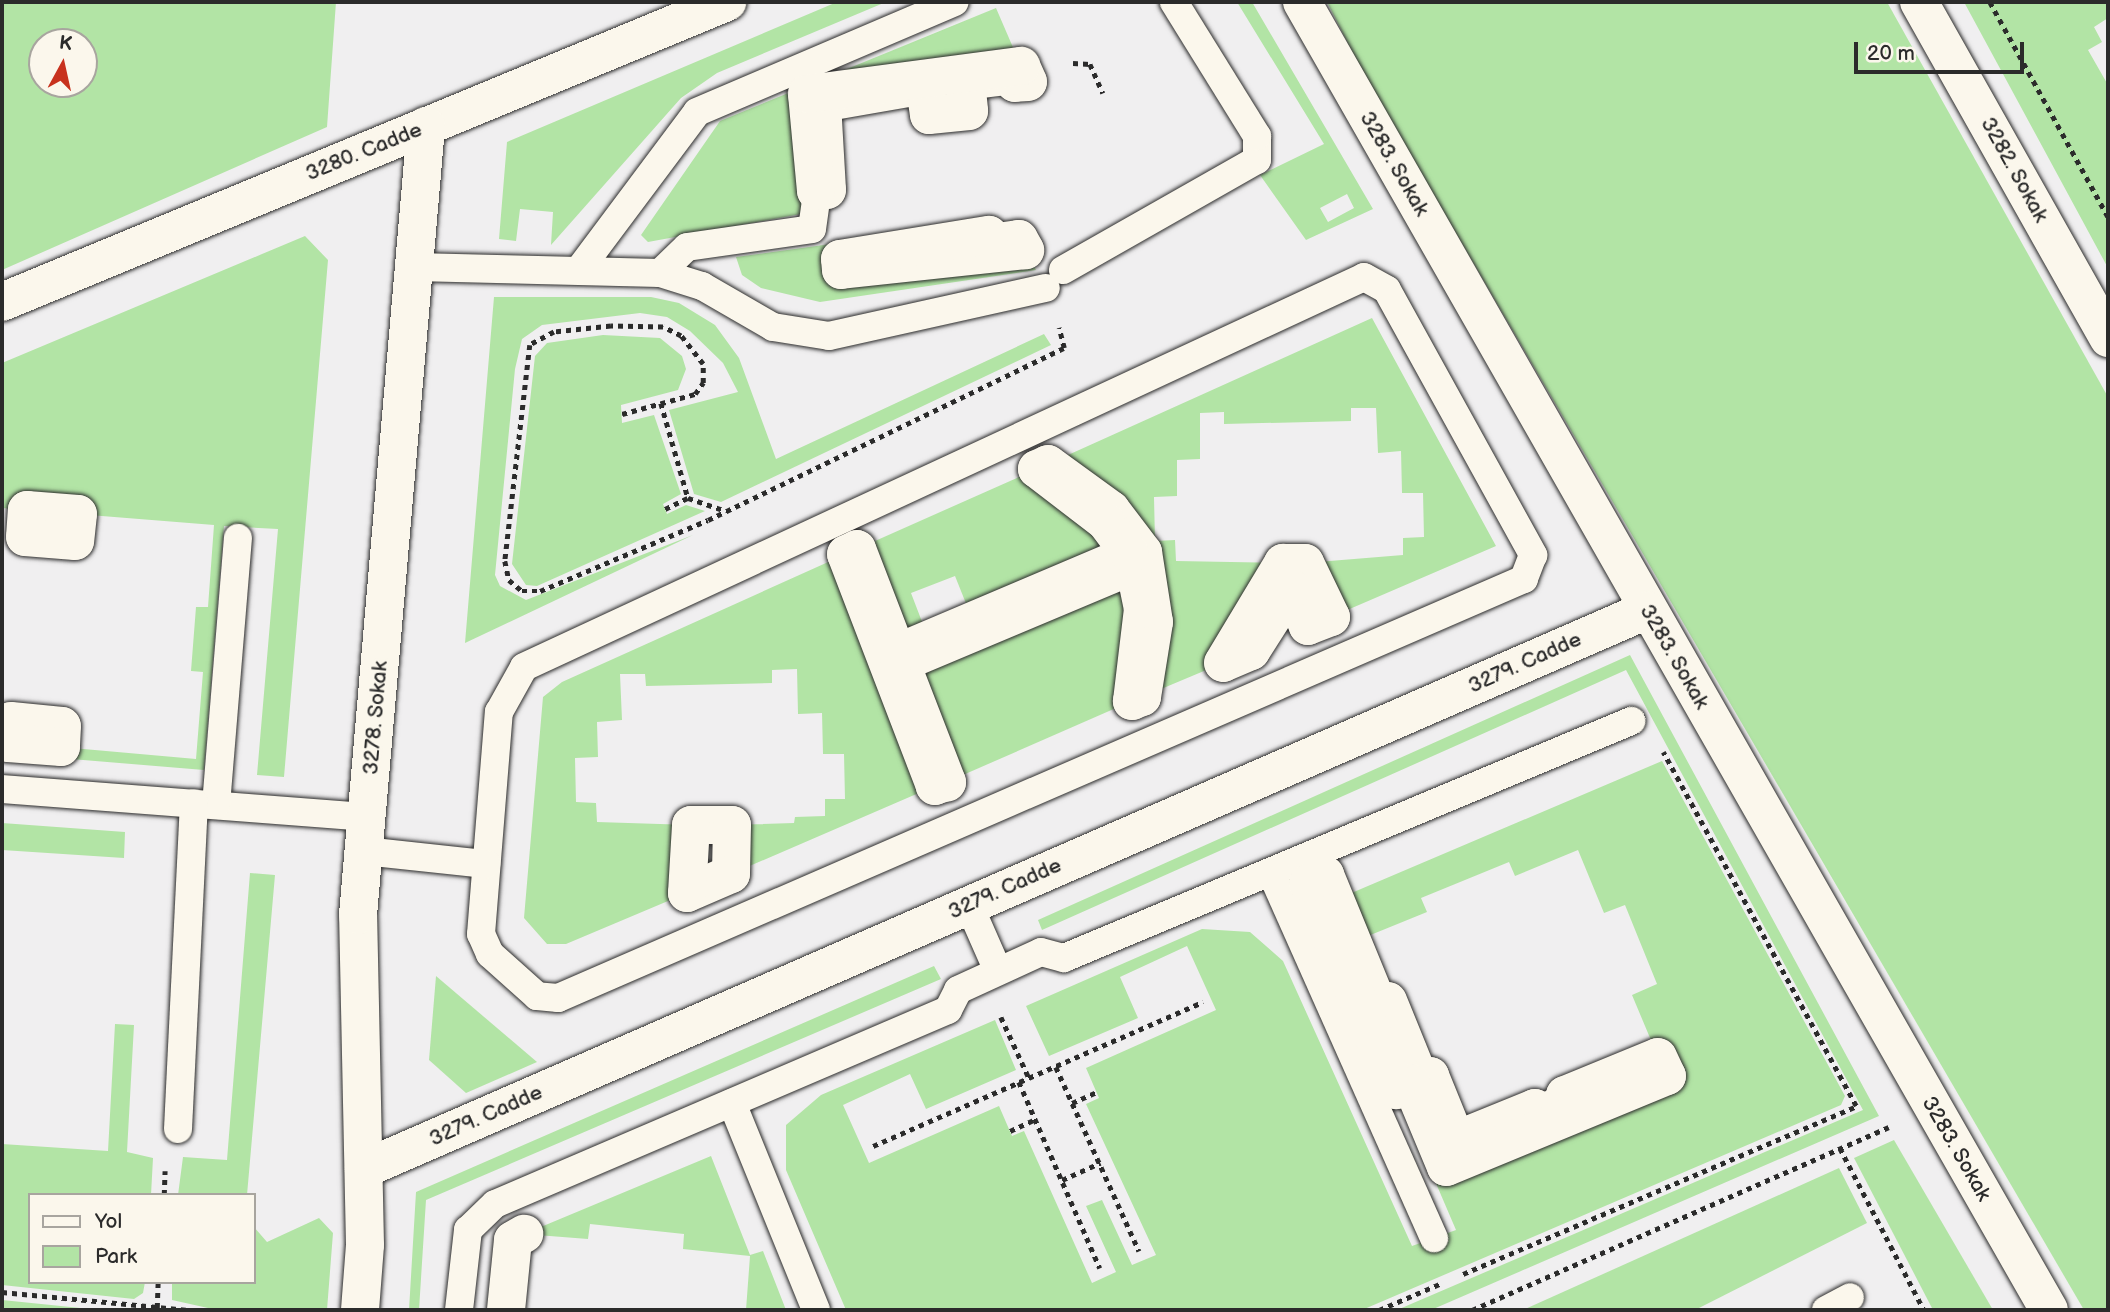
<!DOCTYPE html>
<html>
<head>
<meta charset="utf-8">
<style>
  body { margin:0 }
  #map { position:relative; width:2110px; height:1312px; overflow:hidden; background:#f0eff0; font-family:"Balsamiq Sans",sans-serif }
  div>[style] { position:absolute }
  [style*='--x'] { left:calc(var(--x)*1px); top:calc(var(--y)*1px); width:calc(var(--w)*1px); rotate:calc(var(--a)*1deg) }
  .green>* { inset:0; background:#b2e4a5 }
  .path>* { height:4.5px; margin-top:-2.25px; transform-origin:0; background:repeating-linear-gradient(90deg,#2b2b2b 0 5px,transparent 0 10px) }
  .roads { filter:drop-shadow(0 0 2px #2b2b2b) drop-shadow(0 0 2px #2b2b2b) }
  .service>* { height:28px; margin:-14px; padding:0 14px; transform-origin:14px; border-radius:14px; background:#fbf7ec }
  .pedestrian>* { height:38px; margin:-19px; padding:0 19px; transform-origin:19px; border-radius:19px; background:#fbf7ec }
  .minor>* { height:38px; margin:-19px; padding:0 19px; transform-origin:19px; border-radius:19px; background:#fbf7ec }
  span { translate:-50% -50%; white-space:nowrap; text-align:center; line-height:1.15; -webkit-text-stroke:5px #fbf7ec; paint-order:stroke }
  .street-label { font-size:21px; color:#2b2b2b }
  .frame { position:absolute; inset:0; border:4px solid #2b2b2b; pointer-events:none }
  .legend { position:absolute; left:28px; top:1193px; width:228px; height:91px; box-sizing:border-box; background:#fbf7ec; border:2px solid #a8a59f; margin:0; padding:9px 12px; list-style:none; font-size:21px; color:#2b2b2b }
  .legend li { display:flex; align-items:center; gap:14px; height:35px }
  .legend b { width:35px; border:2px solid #a8a59f }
  .north { position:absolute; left:28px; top:28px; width:70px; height:70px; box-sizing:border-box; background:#fbf7ec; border:2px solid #a8a59f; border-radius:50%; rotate:8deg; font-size:19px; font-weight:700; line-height:28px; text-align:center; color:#2b2b2b }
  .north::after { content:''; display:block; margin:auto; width:24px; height:32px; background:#c8321e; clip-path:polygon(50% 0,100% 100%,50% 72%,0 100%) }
  .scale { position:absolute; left:1854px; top:42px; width:170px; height:32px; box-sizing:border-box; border:4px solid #2b2b2b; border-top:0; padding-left:9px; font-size:21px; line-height:24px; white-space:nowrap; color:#2b2b2b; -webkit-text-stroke:5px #fbf7ec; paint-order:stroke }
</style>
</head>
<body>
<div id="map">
  <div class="green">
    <div style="clip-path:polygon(evenodd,2px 2px,336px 2px,327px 127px,2px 270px,2px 2px,42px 42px,84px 42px,84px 84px,42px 84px,42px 42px)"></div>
    <div style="clip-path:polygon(837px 2px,886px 2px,717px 73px,681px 98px,551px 245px,553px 212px,520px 209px,516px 241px,499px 239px,507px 142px)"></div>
    <div style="clip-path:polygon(evenodd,1237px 2px,1252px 2px,1373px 209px,1306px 240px,1260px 175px,1324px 144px,1237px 2px,1347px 194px,1354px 208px,1328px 222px,1320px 208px,1347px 194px)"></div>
    <div style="clip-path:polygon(1327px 2px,1887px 2px,2108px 397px,2108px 1310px,2084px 1310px,1366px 79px)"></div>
    <div style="clip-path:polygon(1964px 2px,2108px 2px,2108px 18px,2094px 27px,2102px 42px,2088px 50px,2108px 85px,2108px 268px)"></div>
    <div style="clip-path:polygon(996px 8px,1021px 66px,807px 94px,801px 214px,648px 242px,641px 235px,720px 121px)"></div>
    <div style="clip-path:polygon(305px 236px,328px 260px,284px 777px,257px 775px,278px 529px,224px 526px,204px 770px,71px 759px,61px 747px,196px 759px,203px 672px,191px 671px,196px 607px,208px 607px,214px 525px,2px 508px,2px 363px)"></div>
    <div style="clip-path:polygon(838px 243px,1025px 250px,1036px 270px,820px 302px,761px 288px,742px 275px,736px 257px)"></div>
    <div style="clip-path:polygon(494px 297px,651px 297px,679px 303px,715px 325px,739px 358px,776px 459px,1044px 334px,1051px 345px,721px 502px,694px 494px,669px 410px,738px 392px,723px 363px,690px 331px,667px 317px,640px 313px,542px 325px,522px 339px,515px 369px,495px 575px,500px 586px,526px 600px,693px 535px,465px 643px)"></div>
    <div style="clip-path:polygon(1372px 318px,1496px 546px,1331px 617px,1305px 563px,1403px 555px,1403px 538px,1424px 537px,1423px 493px,1402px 493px,1401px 451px,1378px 453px,1376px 408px,1351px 408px,1351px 421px,1224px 424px,1224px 412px,1200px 413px,1200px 459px,1177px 460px,1177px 496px,1154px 497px,1155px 541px,1175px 540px,1176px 561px,1283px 563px,1223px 663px,1142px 697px,1154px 622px,1048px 464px)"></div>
    <div style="clip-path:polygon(603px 335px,660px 338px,682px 356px,686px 369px,678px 390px,621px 405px,622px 423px,654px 415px,681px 494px,663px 504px,667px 514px,686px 505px,705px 511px,537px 586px,526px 585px,512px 564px,535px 356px,547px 343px)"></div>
    <div style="clip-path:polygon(1037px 469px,1121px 539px,973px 621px,955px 576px,911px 593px,929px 640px,897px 653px,857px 549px)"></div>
    <div style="clip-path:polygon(846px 554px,935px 786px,731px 874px,732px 825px,794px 823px,795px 817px,825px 816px,825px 799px,845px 799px,844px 754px,823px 754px,822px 713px,798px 714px,797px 669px,772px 670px,772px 683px,646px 686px,645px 674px,620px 674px,622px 720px,597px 722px,598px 757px,575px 758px,576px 802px,596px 803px,597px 822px,691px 825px,687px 893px,566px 944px,547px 944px,524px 918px,543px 697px,562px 682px)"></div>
    <div style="clip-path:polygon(1134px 565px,1132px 701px,947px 782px,901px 663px)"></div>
    <div style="clip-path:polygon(1630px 655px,1879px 1116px,1431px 1310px,1397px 1310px,1863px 1110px,1626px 670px,1042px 930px,1038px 920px)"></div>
    <div style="clip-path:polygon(1662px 761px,1845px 1096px,1841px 1105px,1362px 1310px,846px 1310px,786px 1170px,786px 1125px,821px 1095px,995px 1020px,1016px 1070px,926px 1109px,910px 1074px,843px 1105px,869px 1163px,999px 1106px,1012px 1136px,1024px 1131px,1092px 1283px,1116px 1272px,1086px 1206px,1102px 1200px,1132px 1265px,1156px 1255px,1086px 1104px,1099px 1098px,1086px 1068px,1216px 1010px,1187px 946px,1120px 977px,1138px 1018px,1049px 1056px,1026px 1006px,1202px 929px,1250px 932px,1283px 961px,1412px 1246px,1456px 1230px,1396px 1090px,1445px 1167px,1666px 1076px,1632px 995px,1657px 984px,1625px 905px,1604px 913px,1578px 850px,1515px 876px,1509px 862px,1421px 898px,1427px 912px,1368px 936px,1335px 900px)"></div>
    <div style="clip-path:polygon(2px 823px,125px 832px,124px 858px,2px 850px)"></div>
    <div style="clip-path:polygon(250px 873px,275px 875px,247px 1195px,178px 1195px,183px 1157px,227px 1160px)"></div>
    <div style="clip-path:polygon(934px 966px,941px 979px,426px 1200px,419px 1310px,409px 1310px,416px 1192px)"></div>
    <div style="clip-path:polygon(436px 976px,537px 1062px,466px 1093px,429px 1060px)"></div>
    <div style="clip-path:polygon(115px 1024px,134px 1025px,127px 1152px,153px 1158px,151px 1195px,30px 1195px,30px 1282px,145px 1282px,143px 1293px,134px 1299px,2px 1285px,2px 1144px,108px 1151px)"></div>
    <div style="clip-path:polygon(1894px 1140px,1993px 1310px,1933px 1310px,1854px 1158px)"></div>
    <div style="clip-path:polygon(711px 1156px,750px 1255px,763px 1251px,786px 1310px,746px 1310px,750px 1256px,683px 1249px,684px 1234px,590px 1224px,588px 1239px,524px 1234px)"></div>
    <div style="clip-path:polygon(1839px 1168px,1867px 1223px,1695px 1310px,1523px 1310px)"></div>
    <div style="clip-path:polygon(319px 1218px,333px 1233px,327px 1310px,217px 1310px,172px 1300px,172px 1282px,254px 1282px,254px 1227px,267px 1242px)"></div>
    <div style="clip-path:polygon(2px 1300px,100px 1310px,2px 1310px)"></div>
  </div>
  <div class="path">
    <div style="--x:1990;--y:2;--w:245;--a:61.2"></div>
    <div style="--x:1073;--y:63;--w:17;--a:3"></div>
    <div style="--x:1090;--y:64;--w:32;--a:66"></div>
    <div style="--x:661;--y:403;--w:99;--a:74.1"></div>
    <div style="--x:688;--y:498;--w:40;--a:18.9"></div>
    <div style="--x:622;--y:414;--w:76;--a:-15.3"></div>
    <div style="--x:695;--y:394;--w:14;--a:-54"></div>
    <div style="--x:703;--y:383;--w:19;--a:-90"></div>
    <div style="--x:703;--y:364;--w:36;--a:-128"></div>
    <div style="--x:681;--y:336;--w:20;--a:-153"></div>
    <div style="--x:663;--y:327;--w:52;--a:-178.9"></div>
    <div style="--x:611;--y:326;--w:57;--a:174"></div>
    <div style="--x:554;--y:332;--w:27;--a:152"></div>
    <div style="--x:530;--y:345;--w:217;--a:96.6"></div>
    <div style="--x:505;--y:561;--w:19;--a:78"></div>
    <div style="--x:509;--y:580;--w:17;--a:40"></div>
    <div style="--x:522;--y:591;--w:18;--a:0"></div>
    <div style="--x:540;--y:591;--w:182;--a:-22.9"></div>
    <div style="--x:708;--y:520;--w:395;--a:-25.8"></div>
    <div style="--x:1064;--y:348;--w:21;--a:-104"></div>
    <div style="--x:665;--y:509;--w:25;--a:-26"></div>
    <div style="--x:1001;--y:1017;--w:67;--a:65.3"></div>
    <div style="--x:1056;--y:1067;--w:202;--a:65.7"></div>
    <div style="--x:1019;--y:1082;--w:203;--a:66.5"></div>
    <div style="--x:1072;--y:1103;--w:27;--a:-24"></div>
    <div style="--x:1010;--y:1131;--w:29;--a:-25"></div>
    <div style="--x:873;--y:1146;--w:360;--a:-23.6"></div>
    <div style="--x:1840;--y:1148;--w:182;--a:62.6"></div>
    <div style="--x:1062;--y:1180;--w:42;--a:-24.1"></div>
    <div style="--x:164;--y:1195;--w:24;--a:-88"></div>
    <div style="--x:1463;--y:1274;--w:427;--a:-23.1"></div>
    <div style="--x:1856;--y:1106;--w:403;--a:-118.6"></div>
    <div style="--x:2;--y:1292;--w:187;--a:5.5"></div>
    <div style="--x:157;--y:1308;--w:26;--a:-88"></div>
    <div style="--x:1379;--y:1310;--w:69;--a:-23.2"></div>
    <div style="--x:1472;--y:1310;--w:455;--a:-23.7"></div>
  </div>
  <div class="roads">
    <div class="service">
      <div style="--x:415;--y:267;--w:245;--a:1.4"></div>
      <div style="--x:660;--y:273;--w:44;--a:17.2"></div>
      <div style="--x:702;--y:286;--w:82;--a:30"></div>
      <div style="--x:773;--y:327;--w:57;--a:9.1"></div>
      <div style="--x:829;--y:336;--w:222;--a:-12.5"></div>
      <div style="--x:579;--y:270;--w:197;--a:-53.2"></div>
      <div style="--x:697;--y:112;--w:280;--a:-23.1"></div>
      <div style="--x:1063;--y:270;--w:223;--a:-29.6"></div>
      <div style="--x:1257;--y:160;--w:24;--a:-90"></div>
      <div style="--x:1257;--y:136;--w:158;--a:-121.8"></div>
      <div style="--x:660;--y:273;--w:37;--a:-44"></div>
      <div style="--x:687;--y:247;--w:126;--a:-8.2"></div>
      <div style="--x:812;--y:229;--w:28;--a:-82"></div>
      <div style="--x:1364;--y:277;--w:26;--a:29"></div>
      <div style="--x:1387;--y:290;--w:303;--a:61.1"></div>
      <div style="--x:1533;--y:555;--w:26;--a:111"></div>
      <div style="--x:1524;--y:579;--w:1053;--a:156.55"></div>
      <div style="--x:558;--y:998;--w:21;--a:-175"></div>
      <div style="--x:537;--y:996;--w:63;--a:-138.2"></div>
      <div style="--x:490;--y:954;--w:22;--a:-114"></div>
      <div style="--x:481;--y:934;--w:223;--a:-85.4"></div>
      <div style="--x:499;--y:712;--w:51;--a:-60.9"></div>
      <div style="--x:524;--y:667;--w:926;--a:-24.9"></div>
      <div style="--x:2;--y:789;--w:366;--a:4.4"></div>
      <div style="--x:216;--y:805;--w:268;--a:-85.3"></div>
      <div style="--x:364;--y:851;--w:123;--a:6.1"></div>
      <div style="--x:1271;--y:872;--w:401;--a:66"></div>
      <div style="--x:969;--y:905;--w:72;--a:66.3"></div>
      <div style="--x:732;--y:1103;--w:223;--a:67.9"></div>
      <div style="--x:178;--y:1129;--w:326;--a:-87.2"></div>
      <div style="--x:459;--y:1310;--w:81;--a:-83.6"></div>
      <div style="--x:468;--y:1230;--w:37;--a:-44"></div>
      <div style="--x:495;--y:1204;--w:493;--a:-23.2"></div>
      <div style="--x:948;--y:1010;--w:22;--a:-63"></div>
      <div style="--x:958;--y:990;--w:91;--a:-24.6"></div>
      <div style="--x:1041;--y:952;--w:24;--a:15"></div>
      <div style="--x:1064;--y:958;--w:615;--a:-22.68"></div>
      <div style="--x:1826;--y:1310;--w:27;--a:-28"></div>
    </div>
    <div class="pedestrian">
      <div style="--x:1021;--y:66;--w:17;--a:66"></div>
      <div style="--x:1028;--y:82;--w:13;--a:176"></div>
      <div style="--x:1015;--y:83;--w:8;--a:-90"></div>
      <div style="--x:1015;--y:75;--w:49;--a:173"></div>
      <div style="--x:966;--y:81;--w:30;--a:84"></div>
      <div style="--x:969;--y:111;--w:40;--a:174.3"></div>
      <div style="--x:929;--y:115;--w:30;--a:-98"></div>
      <div style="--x:925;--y:85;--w:105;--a:170.1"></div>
      <div style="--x:822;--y:103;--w:87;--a:86.7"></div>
      <div style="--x:827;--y:190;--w:11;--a:175"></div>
      <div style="--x:816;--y:191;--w:97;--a:-95.3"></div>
      <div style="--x:807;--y:94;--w:216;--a:-7.5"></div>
      <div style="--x:989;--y:235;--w:8;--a:83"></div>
      <div style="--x:990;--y:243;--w:29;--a:-8"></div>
      <div style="--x:1019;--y:239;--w:13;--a:61"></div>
      <div style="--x:1025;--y:250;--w:185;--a:173.8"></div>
      <div style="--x:841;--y:270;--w:11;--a:-95"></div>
      <div style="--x:840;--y:259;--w:151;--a:-9.2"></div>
      <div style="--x:1048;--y:464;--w:78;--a:36.1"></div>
      <div style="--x:1111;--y:510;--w:53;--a:52.7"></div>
      <div style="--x:1143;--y:552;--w:71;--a:81.1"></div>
      <div style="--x:1154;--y:622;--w:76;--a:99.1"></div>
      <div style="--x:1142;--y:697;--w:11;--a:158"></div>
      <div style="--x:1132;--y:701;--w:93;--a:-83.2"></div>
      <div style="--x:1143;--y:609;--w:45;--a:-101.6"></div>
      <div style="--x:1134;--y:565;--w:253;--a:157.2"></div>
      <div style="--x:901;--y:663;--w:128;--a:68.9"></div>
      <div style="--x:947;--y:782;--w:13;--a:162"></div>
      <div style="--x:935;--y:786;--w:248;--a:-111"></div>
      <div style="--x:846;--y:554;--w:12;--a:-24"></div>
      <div style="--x:857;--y:549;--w:111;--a:69"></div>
      <div style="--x:897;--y:653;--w:253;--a:-23"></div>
      <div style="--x:1130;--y:554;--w:40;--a:-127"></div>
      <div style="--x:1106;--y:522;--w:87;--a:-142.5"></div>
      <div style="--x:1037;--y:469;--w:12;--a:-24"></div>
      <div style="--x:27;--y:510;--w:51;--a:4.5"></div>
      <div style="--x:78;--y:514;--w:27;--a:96"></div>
      <div style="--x:75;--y:541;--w:50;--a:-175.4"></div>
      <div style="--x:25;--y:537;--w:27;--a:-86"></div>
      <div style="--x:1283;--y:563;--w:22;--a:0"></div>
      <div style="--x:1305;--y:563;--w:60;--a:64.3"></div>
      <div style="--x:1331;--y:617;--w:25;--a:159"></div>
      <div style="--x:1308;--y:626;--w:42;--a:-114.1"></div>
      <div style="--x:1291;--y:588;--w:75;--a:122.4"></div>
      <div style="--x:1251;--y:651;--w:30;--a:157"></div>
      <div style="--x:1223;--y:663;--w:117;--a:-59"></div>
      <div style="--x:11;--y:721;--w:51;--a:5.6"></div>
      <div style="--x:62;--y:726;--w:21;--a:93"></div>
      <div style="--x:61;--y:747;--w:53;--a:-175.7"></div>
      <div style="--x:8;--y:743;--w:22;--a:-82"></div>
      <div style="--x:691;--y:825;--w:41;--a:0"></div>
      <div style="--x:732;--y:825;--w:49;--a:91.2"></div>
      <div style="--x:731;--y:874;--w:48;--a:156.6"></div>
      <div style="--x:687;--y:893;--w:68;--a:-86.6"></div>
      <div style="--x:1325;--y:875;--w:139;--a:67.7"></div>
      <div style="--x:1378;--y:1004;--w:10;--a:-17"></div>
      <div style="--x:1388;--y:1001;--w:85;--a:67.9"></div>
      <div style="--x:1420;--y:1080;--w:11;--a:-22"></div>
      <div style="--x:1430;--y:1076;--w:69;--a:67.9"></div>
      <div style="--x:1456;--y:1140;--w:85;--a:-22.1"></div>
      <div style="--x:1535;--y:1108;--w:8;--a:67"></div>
      <div style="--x:1538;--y:1115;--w:34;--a:-23"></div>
      <div style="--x:1569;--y:1102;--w:8;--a:-120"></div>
      <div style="--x:1565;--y:1095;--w:100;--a:-22.2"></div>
      <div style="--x:1658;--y:1057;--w:21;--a:65"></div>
      <div style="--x:1667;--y:1076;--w:239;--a:157.6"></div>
      <div style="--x:1446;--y:1167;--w:91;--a:-112.6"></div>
      <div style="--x:1411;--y:1083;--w:17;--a:155"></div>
      <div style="--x:1396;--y:1090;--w:225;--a:-113"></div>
      <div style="--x:1308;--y:883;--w:19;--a:-25"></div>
      <div style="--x:506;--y:1310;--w:70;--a:-84.3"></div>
      <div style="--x:513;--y:1240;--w:13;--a:-29"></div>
    </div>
    <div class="minor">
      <div style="--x:1302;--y:2;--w:1506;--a:60.27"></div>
      <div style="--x:1919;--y:2;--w:386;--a:60.6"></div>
      <div style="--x:2;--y:302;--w:785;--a:-22.48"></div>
      <div style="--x:364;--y:1169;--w:1399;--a:-23.54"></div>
      <div style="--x:360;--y:1310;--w:65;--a:-85.6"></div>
      <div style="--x:365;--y:1245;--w:330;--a:-91.2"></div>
      <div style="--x:358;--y:915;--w:792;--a:-85.07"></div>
    </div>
  </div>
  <div class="street-label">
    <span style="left:364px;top:152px;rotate:-22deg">3280. Cadde</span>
    <span style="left:1394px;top:164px;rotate:60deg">3283. Sokak</span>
    <span style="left:2014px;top:170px;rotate:61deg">3282. Sokak</span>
    <span style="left:1674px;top:657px;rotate:60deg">3283. Sokak</span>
    <span style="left:1525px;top:663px;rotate:-24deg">3279. Cadde</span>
    <span style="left:376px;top:718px;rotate:-85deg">3278. Sokak</span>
    <span style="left:1005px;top:889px;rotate:-24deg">3279. Cadde</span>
    <span style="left:486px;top:1116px;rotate:-24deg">3279. Cadde</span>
    <span style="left:1956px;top:1149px;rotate:60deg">3283. Sokak</span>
  </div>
  <div class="frame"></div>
  <ul class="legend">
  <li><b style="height:9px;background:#fbf7ec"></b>Yol</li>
  <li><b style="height:19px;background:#b2e4a5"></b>Park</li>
  </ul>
  <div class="north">K</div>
  <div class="scale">20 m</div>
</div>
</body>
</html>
